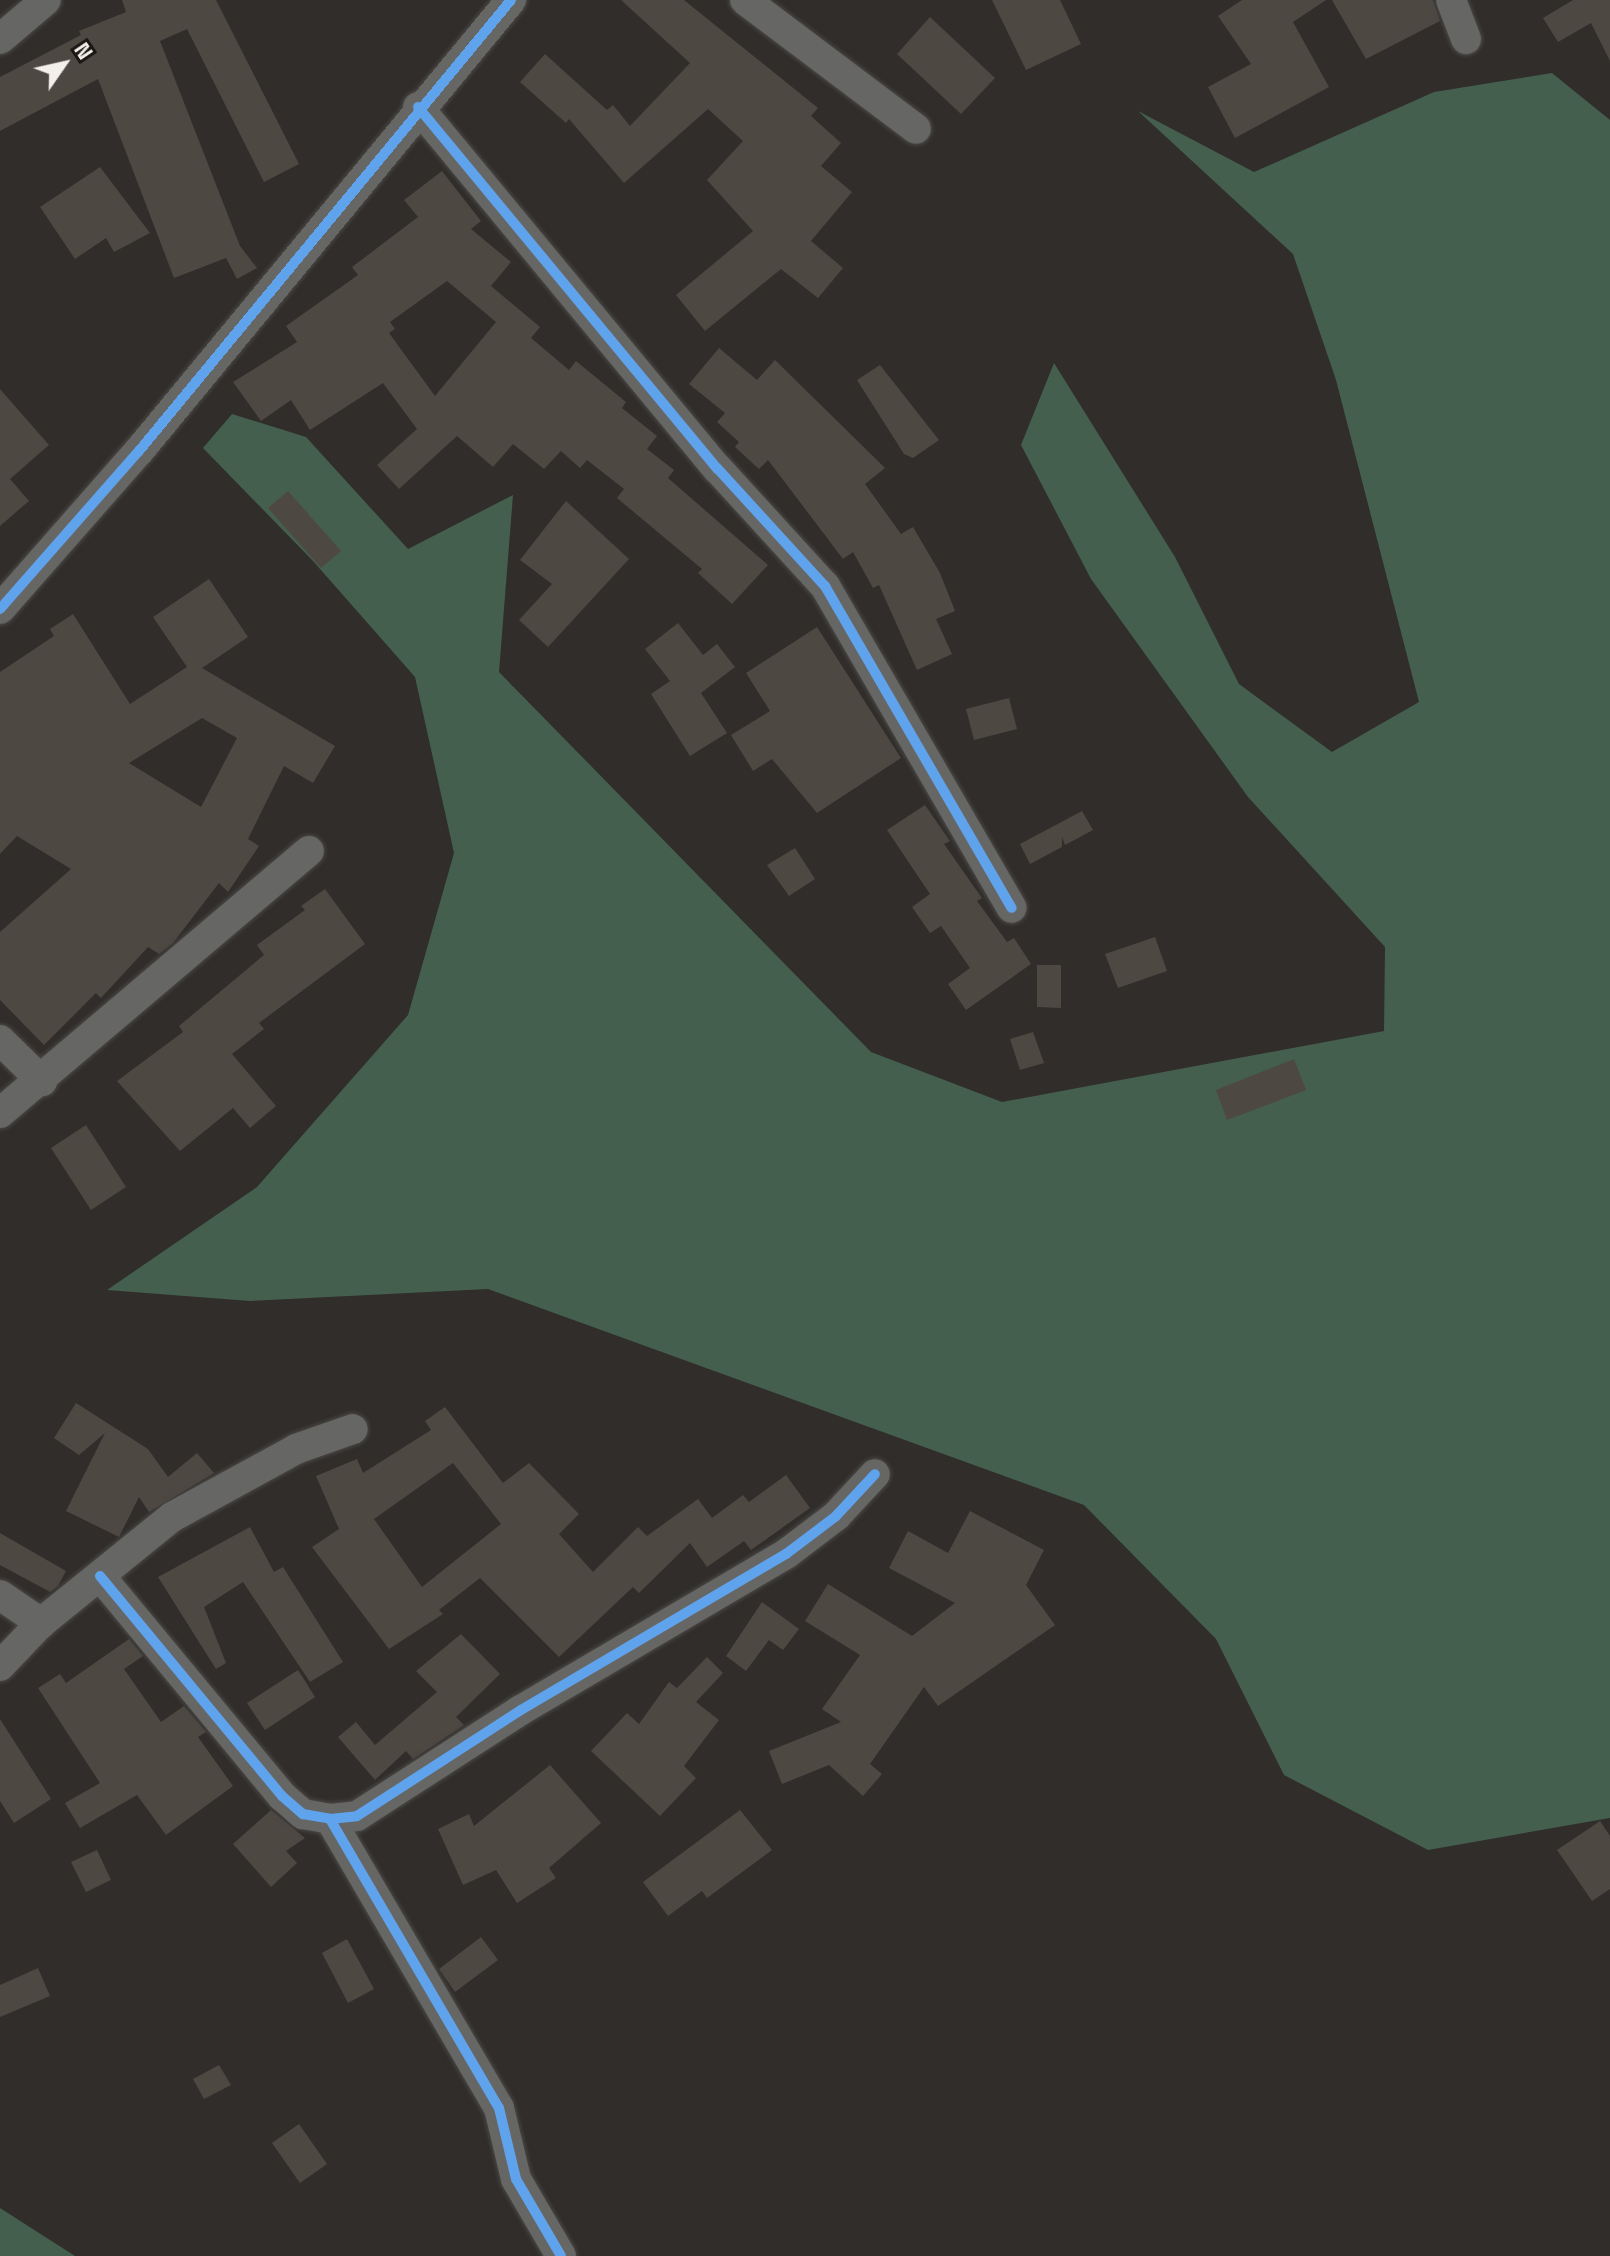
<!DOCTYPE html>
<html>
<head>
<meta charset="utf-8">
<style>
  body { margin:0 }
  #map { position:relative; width:1610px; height:2256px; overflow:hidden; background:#302d2a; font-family:"Space Grotesk",sans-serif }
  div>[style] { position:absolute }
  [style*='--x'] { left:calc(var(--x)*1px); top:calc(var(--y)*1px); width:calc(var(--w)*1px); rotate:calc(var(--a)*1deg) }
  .forest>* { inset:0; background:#445f4d }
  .building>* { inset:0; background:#4e4843 }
  .roads { filter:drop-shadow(0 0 2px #4a4846) drop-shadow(0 0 2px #4a4846) }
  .street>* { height:30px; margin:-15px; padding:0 15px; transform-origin:15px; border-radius:15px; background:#666665 }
  .cycleway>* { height:10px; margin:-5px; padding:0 5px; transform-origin:5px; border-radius:5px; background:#60a3ed }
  span { translate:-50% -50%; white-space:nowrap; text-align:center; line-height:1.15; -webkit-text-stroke:6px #191613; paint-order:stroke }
  .north { position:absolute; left:24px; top:24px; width:80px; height:80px; -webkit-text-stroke:6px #191613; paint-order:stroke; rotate:56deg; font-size:22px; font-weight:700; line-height:32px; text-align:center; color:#f3efeb }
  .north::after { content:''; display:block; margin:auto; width:28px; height:36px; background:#f3efeb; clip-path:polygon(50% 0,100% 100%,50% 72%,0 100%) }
</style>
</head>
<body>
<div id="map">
  <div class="forest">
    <div style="clip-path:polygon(1552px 73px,1610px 120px,1610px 1818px,1428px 1850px,1284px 1775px,1216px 1639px,1084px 1505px,488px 1289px,250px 1301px,107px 1290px,257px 1187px,408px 1015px,454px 853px,415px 677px,313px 561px,203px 448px,232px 414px,306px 437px,408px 549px,513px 495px,499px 672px,871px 1052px,1002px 1102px,1384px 1031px,1385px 947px,1248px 797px,1091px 579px,1021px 445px,1054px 363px,1175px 557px,1239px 684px,1332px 752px,1419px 702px,1336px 380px,1293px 254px,1138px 111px,1254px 172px,1434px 92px)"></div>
    <div style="clip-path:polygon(0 2208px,75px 2256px,0 2256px)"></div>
  </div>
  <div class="building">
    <div style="clip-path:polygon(122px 0,216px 0,299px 164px,264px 182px,187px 29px,160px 41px,240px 246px,257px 268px,237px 279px,226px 258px,174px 278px,98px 79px,0 131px,0 77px,81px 35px,79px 31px,126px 12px)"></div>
    <div style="clip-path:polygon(621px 0,684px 0,818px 108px,811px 116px,841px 143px,821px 166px,852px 192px,811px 241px,843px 268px,818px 298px,781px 269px,705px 331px,676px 295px,753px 231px,707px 180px,743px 141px,708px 109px,624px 183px,569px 119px,566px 123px,520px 82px,545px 54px,607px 110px,613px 105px,630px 126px,690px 63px)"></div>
    <div style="clip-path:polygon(992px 0,1060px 0,1081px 44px,1026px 70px)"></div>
    <div style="clip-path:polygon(1242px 0,1326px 0,1293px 22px,1329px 87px,1235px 138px,1208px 87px,1251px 64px,1218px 16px)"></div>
    <div style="clip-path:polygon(1332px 0,1433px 0,1440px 21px,1366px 59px)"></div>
    <div style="clip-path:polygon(1573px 0,1610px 0,1610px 61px,1591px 23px,1558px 42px,1543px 18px)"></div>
    <div style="clip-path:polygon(930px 17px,995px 78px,961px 114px,897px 54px)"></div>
    <div style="clip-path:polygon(100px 167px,150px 233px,114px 252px,106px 238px,75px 259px,40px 207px)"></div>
    <div style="clip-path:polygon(evenodd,442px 171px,481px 221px,471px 229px,511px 262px,491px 286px,540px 327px,531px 338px,569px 370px,576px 361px,626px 402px,622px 408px,657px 436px,647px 449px,674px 470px,668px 478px,768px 565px,732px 604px,698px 573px,702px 569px,617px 498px,624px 489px,587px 460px,580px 468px,561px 451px,544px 469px,513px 444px,493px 467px,457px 436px,399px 489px,377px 465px,417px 429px,383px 383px,310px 430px,291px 400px,261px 421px,233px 382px,297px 342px,286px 326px,358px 275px,352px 267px,418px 217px,404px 200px,442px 171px,447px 281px,496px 322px,435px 396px,389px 333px,395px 329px,390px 322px,447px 281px)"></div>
    <div style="clip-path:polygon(719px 348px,757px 380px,775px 360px,885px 468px,865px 484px,901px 534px,913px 527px,940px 573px,955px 611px,936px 619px,952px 654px,917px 670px,879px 585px,873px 588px,853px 552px,843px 559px,768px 460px,759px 469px,735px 447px,739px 442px,717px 422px,725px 413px,689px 384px)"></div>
    <div style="clip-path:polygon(880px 365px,939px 440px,913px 458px,904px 454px,857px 380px)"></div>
    <div style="clip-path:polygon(0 389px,49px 445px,10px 479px,29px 501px,0 526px)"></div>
    <div style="clip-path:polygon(288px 491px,341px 551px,321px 568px,268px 508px)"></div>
    <div style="clip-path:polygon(566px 501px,629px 559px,548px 647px,519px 620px,552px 584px,520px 560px)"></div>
    <div style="clip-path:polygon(evenodd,209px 579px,248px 637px,202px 668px,335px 746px,313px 783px,284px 766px,248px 839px,259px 846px,228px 892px,219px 883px,173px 943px,159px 954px,148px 947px,101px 998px,96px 993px,44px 1045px,0 1000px,0 932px,71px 869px,17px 836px,0 854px,0 672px,54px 636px,50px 629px,73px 614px,130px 704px,187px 667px,153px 617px,209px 579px,202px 718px,237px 738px,201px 807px,129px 763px,202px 718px)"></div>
    <div style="clip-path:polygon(678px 623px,703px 655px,717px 644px,735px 667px,701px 693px,727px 733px,690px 756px,651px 694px,670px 681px,645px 649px)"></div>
    <div style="clip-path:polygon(817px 627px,901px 758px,817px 813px,772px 759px,753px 771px,731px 735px,770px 711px,746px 673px)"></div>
    <div style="clip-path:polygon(1009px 698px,1017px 729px,974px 740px,966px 709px)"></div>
    <div style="clip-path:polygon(925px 805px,950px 841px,944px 844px,982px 898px,977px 901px,1007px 942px,1014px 938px,1031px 964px,966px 1010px,948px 984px,970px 968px,941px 926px,930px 933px,912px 907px,930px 894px,887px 830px)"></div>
    <div style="clip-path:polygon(1082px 811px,1093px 830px,1065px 845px,1062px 837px,1062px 847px,1030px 864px,1020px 844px)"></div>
    <div style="clip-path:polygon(795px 848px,815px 879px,789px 896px,767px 865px)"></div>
    <div style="clip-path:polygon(325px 889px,365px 944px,259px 1023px,264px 1029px,232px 1054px,276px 1106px,250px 1128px,233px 1108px,180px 1151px,117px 1081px,183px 1032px,179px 1026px,264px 955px,257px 945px,305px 910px,301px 906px)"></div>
    <div style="clip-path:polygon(1155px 937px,1167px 971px,1118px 988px,1105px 954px)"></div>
    <div style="clip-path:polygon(1037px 965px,1061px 965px,1061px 1008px,1037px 1007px)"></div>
    <div style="clip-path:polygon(1033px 1032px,1044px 1063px,1020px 1070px,1010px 1039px)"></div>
    <div style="clip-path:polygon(1294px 1059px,1306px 1090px,1227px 1120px,1216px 1090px)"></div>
    <div style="clip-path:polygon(86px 1125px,126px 1187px,91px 1210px,51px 1148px)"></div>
    <div style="clip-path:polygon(76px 1403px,148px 1449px,168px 1477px,197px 1453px,214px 1473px,149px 1512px,139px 1497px,119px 1537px,66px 1511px,105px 1433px,79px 1455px,54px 1438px)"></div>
    <div style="clip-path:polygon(evenodd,445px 1407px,503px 1483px,529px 1463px,579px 1514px,559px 1534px,593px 1572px,638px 1527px,647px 1536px,698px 1499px,712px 1518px,743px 1495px,749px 1502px,786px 1475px,810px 1508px,751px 1550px,744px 1541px,707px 1567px,690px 1543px,639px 1593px,633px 1587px,559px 1657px,480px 1578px,439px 1610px,443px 1614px,389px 1649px,312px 1547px,339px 1529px,316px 1476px,357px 1459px,363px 1473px,431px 1430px,425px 1421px,445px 1407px,453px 1463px,501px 1524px,422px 1587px,374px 1519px,453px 1463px)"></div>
    <div style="clip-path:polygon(970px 1511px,1044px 1550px,1026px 1585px,1055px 1625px,938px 1706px,924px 1687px,870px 1764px,882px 1774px,863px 1796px,829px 1765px,782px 1784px,769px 1751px,841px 1722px,822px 1709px,860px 1655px,805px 1621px,828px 1584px,912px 1636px,955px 1603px,889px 1568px,908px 1531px,948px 1553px)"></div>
    <div style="clip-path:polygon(250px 1527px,274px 1572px,283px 1567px,343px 1662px,310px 1682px,243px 1582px,204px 1607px,226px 1663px,216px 1669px,158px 1577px)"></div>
    <div style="clip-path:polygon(0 1533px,66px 1571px,58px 1586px,50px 1592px,0 1565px)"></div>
    <div style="clip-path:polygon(762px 1602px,799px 1629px,783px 1650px,769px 1640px,746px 1671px,726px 1656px)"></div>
    <div style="clip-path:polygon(461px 1634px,500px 1674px,456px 1717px,464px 1725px,413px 1759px,406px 1751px,375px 1780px,338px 1737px,356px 1722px,375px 1745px,437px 1692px,416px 1671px)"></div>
    <div style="clip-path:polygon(129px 1639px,143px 1656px,124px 1669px,161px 1722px,184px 1706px,206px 1732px,198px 1737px,233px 1786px,166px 1835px,137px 1795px,80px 1828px,65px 1803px,100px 1783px,38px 1688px,60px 1674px,66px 1683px)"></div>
    <div style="clip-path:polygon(707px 1657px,723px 1673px,696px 1702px,719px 1720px,684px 1766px,696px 1778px,660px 1816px,591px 1751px,627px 1713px,639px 1724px,669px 1682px,677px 1688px)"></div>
    <div style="clip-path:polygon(298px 1670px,315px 1697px,265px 1730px,247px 1703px)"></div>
    <div style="clip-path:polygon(0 1719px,51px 1799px,14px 1823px,0 1801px)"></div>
    <div style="clip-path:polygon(550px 1765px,601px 1823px,549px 1868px,556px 1878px,517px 1903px,496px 1870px,463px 1885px,438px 1829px,469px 1814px,474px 1826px)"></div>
    <div style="clip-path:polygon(271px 1810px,305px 1838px,286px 1851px,297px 1863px,271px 1887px,233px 1844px)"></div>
    <div style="clip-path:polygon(740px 1810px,772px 1850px,707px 1898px,702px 1891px,668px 1916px,643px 1882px)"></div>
    <div style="clip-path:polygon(1600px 1821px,1610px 1836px,1610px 1889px,1592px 1901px,1557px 1850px)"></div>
    <div style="clip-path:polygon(97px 1850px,111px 1880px,86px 1892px,71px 1862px)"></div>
    <div style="clip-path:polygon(481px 1937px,498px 1960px,455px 1992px,439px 1969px)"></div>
    <div style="clip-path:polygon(347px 1939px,374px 1989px,348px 2003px,322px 1953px)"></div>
    <div style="clip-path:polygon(38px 1968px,50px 1996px,0 2017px,0 1985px)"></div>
    <div style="clip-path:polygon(219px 2065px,231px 2085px,204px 2099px,193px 2079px)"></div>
    <div style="clip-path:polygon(299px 2124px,327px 2164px,300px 2183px,272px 2143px)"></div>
  </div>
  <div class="roads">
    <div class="street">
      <div style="--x:745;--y:0;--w:214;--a:37"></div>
      <div style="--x:1451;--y:0;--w:42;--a:69"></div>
      <div style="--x:0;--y:39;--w:60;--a:-40.3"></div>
      <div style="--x:418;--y:107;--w:470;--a:50.4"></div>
      <div style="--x:718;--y:469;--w:159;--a:47.6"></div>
      <div style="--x:825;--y:586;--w:372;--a:59.9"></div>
      <div style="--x:0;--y:609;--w:210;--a:-48.7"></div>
      <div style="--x:139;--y:451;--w:585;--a:-50.48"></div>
      <div style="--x:0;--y:1040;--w:59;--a:44.3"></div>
      <div style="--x:0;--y:1113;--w:405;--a:-40.3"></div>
      <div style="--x:100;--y:1576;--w:286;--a:50.4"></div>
      <div style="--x:282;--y:1796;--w:28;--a:41"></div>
      <div style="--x:303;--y:1814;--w:27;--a:10"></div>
      <div style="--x:330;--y:1819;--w:27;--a:-6"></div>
      <div style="--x:357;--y:1816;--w:195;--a:-32.9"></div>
      <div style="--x:521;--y:1710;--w:308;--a:-30.5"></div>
      <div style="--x:786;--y:1554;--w:63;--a:-37.2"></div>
      <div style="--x:836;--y:1516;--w:57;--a:-47.1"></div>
      <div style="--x:0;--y:1595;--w:50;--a:34.3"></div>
      <div style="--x:0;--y:1666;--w:59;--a:-46.4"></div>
      <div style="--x:41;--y:1623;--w:169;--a:-39"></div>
      <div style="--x:172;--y:1517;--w:141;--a:-28.7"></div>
      <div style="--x:296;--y:1449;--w:60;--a:-19.3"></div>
      <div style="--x:330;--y:1819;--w:335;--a:59.7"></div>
      <div style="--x:499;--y:2108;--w:73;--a:76.5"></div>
      <div style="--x:516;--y:2179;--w:89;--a:59.7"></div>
    </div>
  </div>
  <div class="cycleway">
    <div style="--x:418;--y:107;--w:470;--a:50.4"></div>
    <div style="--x:718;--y:469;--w:159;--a:47.6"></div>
    <div style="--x:825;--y:586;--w:372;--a:59.9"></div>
    <div style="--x:0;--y:609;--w:210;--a:-48.7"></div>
    <div style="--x:139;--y:451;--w:585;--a:-50.48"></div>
    <div style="--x:100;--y:1576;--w:286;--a:50.4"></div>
    <div style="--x:282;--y:1796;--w:28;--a:41"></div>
    <div style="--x:303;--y:1814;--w:27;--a:10"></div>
    <div style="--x:330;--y:1819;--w:27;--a:-6"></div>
    <div style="--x:357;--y:1816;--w:195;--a:-32.9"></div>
    <div style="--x:521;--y:1710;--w:308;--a:-30.5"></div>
    <div style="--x:786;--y:1554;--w:63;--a:-37.2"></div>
    <div style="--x:836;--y:1516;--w:57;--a:-47.1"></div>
    <div style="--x:330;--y:1819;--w:335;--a:59.7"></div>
    <div style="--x:499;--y:2108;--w:73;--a:76.5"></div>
    <div style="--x:516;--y:2179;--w:89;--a:59.7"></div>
  </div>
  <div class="north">N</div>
</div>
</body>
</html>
